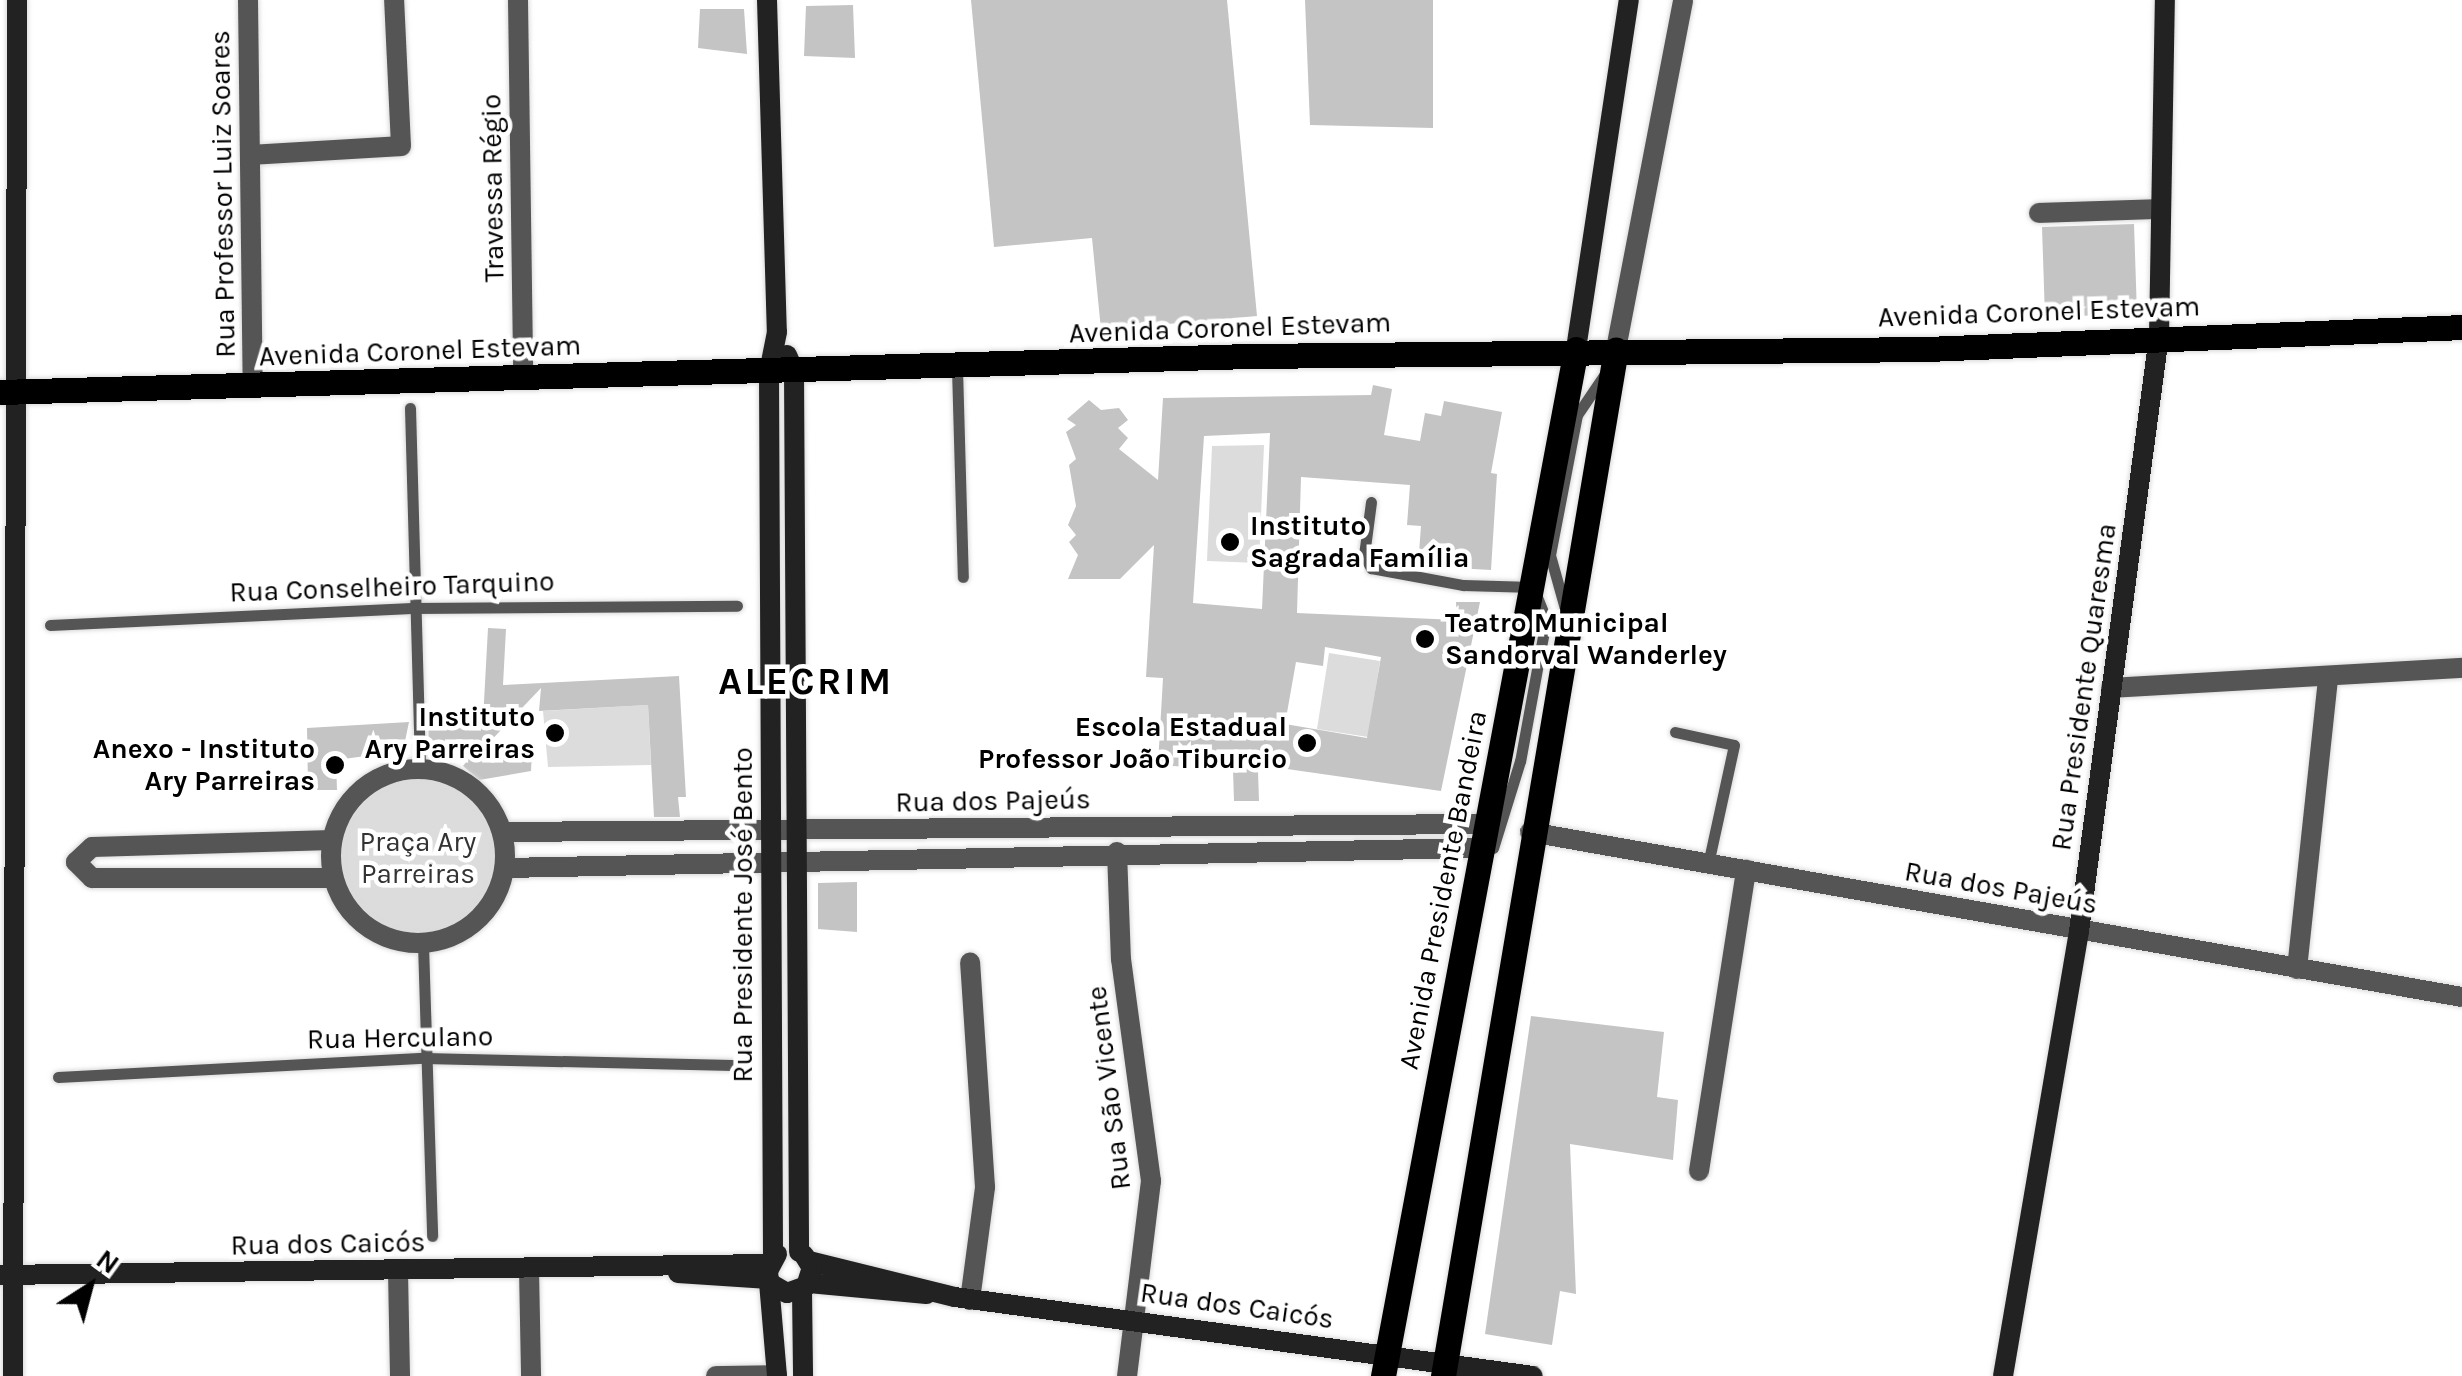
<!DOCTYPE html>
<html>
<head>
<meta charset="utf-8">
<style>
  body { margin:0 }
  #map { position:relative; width:2462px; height:1376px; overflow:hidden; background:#fff; font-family:Karla,sans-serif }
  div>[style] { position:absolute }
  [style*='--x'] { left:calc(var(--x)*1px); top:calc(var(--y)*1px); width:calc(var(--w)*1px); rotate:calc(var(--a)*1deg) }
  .green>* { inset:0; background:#dcdcdc }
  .round { border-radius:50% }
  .building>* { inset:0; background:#c4c4c4 }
  .roads { filter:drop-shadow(0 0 2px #dbdbdb) drop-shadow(0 0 2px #dbdbdb) }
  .lane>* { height:11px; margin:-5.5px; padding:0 5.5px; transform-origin:5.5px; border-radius:5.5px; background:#555 }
  .street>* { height:20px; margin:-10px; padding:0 10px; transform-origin:10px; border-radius:10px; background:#555 }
  .street>.ring { margin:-10px; padding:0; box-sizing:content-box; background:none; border:20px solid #555; border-radius:50% }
  .secondary>* { height:20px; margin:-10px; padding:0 10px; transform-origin:10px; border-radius:10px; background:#222 }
  .primary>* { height:25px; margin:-12.5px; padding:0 12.5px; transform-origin:12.5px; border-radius:12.5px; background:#000 }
  .dots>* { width:28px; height:28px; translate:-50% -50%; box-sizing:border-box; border:5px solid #fff; border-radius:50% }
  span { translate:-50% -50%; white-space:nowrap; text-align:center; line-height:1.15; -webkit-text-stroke:9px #fff; paint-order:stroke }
  .street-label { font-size:28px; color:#000 }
  .poi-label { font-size:28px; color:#000; font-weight:700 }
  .left { translate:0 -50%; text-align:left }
  .right { translate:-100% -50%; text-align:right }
  .park-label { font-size:28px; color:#333 }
  .district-label { font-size:38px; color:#000; font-weight:700; letter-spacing:2.5px }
  .north { position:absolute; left:40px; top:1236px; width:100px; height:100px; -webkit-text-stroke:8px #fff; paint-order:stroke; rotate:36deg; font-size:28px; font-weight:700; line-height:40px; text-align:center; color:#000 }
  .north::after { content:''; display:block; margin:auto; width:35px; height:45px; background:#000; clip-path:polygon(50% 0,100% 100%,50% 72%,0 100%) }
</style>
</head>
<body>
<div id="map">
  <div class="green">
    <div style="clip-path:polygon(1264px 445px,1259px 563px,1207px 561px,1212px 446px)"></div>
    <div style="clip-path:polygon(1329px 653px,1380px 661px,1368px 737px,1317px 729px)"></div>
    <div style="clip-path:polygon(648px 705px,651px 765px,548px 767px,543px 711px)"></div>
    <div class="round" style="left:335px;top:775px;width:166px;height:166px"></div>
  </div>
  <div class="building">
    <div style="clip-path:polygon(971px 0,1227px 0,1257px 316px,1101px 330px,1092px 238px,994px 247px)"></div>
    <div style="clip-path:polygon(1305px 0,1433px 0,1433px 128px,1310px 125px)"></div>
    <div style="clip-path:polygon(853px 5px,855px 58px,804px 56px,806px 6px)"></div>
    <div style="clip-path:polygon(700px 9px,744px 9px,747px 54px,698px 48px)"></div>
    <div style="clip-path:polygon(2134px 224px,2137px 314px,2045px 317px,2042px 227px)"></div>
    <div style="clip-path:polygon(evenodd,1373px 385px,1392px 389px,1384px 435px,1420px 441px,1425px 413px,1441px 416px,1444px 401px,1502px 412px,1491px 473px,1497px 474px,1491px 570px,1418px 566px,1421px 526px,1407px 525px,1410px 485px,1301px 477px,1297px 613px,1457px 620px,1456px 602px,1480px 602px,1441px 791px,1287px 769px,1258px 771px,1259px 801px,1234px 801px,1233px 770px,1158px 765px,1163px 678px,1146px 677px,1154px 545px,1120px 579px,1068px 579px,1078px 555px,1069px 542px,1076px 535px,1068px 525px,1076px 506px,1069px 465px,1076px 459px,1066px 432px,1076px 425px,1067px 419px,1089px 400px,1101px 410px,1119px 408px,1128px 420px,1118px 428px,1128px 438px,1119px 449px,1158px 480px,1163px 398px,1371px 395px,1373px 385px,1270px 433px,1262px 609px,1193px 603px,1204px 436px,1270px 433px,1373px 385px,1325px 647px,1381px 657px,1367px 738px,1285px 724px,1296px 662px,1323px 666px,1325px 647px)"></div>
    <div style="clip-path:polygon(488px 628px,506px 629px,503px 685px,679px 676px,686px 797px,678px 797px,680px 817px,654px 817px,648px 705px,539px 711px,541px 688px,482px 750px,429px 746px,428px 721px,483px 720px)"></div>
    <div style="clip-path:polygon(409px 722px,403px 751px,336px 760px,337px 790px,308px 790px,307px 728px)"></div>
    <div style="clip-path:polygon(474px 752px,532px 752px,531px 771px,479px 780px,463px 766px)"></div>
    <div style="clip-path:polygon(857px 882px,857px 932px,818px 929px,818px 883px)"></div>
    <div style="clip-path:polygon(1531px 1016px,1664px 1032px,1657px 1097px,1678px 1100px,1673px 1160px,1570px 1144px,1576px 1294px,1560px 1291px,1552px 1345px,1485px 1334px)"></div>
  </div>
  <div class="roads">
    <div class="lane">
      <div style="--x:957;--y:368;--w:209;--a:88.4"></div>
      <div style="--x:410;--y:408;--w:360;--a:88.4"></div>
      <div style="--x:1371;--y:502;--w:53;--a:97.5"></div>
      <div style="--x:1364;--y:555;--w:15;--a:62"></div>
      <div style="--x:1371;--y:568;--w:94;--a:10.5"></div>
      <div style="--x:1463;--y:585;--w:70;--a:1.6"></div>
      <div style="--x:1533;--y:587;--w:35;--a:68"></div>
      <div style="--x:1546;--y:620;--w:143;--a:100.4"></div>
      <div style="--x:1520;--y:761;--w:91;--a:107.2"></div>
      <div style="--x:1566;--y:612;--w:59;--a:-105.7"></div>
      <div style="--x:1550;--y:555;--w:143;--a:-79.1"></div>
      <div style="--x:1577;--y:415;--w:53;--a:-55.7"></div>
      <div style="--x:50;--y:625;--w:362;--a:-2.7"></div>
      <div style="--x:412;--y:608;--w:325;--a:-0.4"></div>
      <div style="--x:1675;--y:732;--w:60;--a:12.4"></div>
      <div style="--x:1734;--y:745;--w:122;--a:102.3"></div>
      <div style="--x:423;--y:944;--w:292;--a:88.2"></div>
      <div style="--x:58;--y:1077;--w:366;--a:-3"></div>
      <div style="--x:424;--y:1058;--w:319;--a:1.3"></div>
    </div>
    <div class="street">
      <div style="--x:248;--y:0;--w:387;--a:89.3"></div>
      <div style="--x:518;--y:0;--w:375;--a:89.2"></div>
      <div style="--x:251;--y:155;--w:150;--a:-3.4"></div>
      <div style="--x:401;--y:146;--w:146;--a:-92.7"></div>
      <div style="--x:2039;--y:213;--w:122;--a:-1.9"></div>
      <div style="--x:1616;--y:349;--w:355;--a:-79.1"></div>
      <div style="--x:2111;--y:688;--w:352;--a:-3.3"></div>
      <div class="ring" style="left:331px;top:769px;width:154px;height:154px"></div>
      <div style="--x:502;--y:832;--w:982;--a:-0.47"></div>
      <div style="--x:1530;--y:832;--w:946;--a:10.04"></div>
      <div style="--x:332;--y:840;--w:240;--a:178.3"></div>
      <div style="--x:92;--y:847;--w:22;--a:137"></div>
      <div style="--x:76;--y:862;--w:23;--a:45"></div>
      <div style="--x:92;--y:878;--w:241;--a:0"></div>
      <div style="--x:1117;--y:852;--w:107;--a:87.9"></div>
      <div style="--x:1121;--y:959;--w:224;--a:82.3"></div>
      <div style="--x:1151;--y:1181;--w:196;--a:97"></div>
      <div style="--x:505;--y:868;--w:974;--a:-1.18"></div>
      <div style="--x:2297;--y:969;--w:293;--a:-83.9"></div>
      <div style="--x:1699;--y:1171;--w:305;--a:-81.1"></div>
      <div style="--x:529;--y:1269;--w:107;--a:88.9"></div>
      <div style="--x:398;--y:1271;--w:105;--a:88.9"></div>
      <div style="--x:970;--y:1300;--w:114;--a:-82.4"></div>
      <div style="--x:985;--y:1187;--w:225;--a:-93.8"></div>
      <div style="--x:716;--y:1376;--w:61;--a:-0.9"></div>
    </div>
    <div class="secondary">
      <div style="--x:767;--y:0;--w:332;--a:88.3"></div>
      <div style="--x:777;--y:332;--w:41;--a:101.3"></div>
      <div style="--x:769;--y:372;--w:886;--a:89.74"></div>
      <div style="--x:1576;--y:349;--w:353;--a:-81.4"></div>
      <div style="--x:787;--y:355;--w:17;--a:66"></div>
      <div style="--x:794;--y:371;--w:881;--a:89.67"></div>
      <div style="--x:777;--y:1254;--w:19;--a:118"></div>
      <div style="--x:768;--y:1271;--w:105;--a:85.1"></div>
      <div style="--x:809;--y:1261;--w:150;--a:13.9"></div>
      <div style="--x:955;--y:1297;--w:583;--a:7.78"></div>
      <div style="--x:678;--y:1273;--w:91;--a:3.8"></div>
      <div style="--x:0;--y:1275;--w:769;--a:-0.82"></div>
      <div style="--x:809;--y:1283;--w:118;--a:5.4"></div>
      <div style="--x:773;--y:1285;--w:16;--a:30"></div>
      <div style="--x:787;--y:1293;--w:20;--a:-20"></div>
      <div style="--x:806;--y:1286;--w:19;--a:-72"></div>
      <div style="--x:812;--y:1268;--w:15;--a:-122"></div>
      <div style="--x:802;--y:1290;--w:86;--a:89.3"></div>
      <div style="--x:13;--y:1376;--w:1376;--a:-89.83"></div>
      <div style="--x:2003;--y:1376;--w:451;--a:-80.3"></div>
      <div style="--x:2079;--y:931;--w:600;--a:-82.34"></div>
      <div style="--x:2159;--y:336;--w:336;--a:-89"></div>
    </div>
    <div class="primary">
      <div style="--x:0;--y:392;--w:1250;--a:-1.65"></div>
      <div style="--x:1249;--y:356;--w:678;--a:-0.59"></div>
      <div style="--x:1927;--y:349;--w:535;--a:-2.35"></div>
      <div style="--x:1383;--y:1376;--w:1045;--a:-79.36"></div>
      <div style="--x:1443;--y:1376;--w:1041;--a:-80.44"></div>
    </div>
  </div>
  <div class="dots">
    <div style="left:1230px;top:542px;background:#000"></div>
    <div style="left:1425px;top:639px;background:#000"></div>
    <div style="left:555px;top:733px;background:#000"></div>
    <div style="left:1307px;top:743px;background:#000"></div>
    <div style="left:335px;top:765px;background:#000"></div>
  </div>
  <div class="street-label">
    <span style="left:493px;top:188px;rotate:-91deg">Travessa Régio</span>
    <span style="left:223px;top:194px;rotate:-91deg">Rua Professor Luiz Soares</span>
    <span style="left:2039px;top:312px;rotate:-2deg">Avenida Coronel Estevam</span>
    <span style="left:1230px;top:328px;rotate:-2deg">Avenida Coronel Estevam</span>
    <span style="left:420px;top:351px;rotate:-2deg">Avenida Coronel Estevam</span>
    <span style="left:392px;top:587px;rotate:-2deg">Rua Conselheiro Tarquino</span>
    <span style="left:2084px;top:687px;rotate:-82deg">Rua Presidente Quaresma</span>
    <span style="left:993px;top:801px;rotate:-1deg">Rua dos Pajeús</span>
    <span style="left:2001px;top:888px;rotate:10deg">Rua dos Pajeús</span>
    <span style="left:1443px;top:890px;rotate:-79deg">Avenida Presidente Bandeira</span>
    <span style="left:743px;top:915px;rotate:-90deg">Rua Presidente José Bento</span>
    <span style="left:400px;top:1038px;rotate:-1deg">Rua Herculano</span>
    <span style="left:1109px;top:1088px;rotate:-97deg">Rua São Vicente</span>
    <span style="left:328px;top:1244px;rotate:-1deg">Rua dos Caicós</span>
    <span style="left:1237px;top:1306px;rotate:8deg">Rua dos Caicós</span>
  </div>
  <div class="poi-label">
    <span class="left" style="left:1250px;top:542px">Instituto<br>Sagrada Família</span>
    <span class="left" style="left:1445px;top:639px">Teatro Municipal<br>Sandorval Wanderley</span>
    <span class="right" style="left:535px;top:733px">Instituto<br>Ary Parreiras</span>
    <span class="right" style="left:1287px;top:743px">Escola Estadual<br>Professor João Tiburcio</span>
    <span class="right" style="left:315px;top:765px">Anexo - Instituto<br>Ary Parreiras</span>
  </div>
  <div class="park-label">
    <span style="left:418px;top:858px">Praça Ary<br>Parreiras</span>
  </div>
  <div class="district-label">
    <span style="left:806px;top:682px">ALECRIM</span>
  </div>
  <div class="north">N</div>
</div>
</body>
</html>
